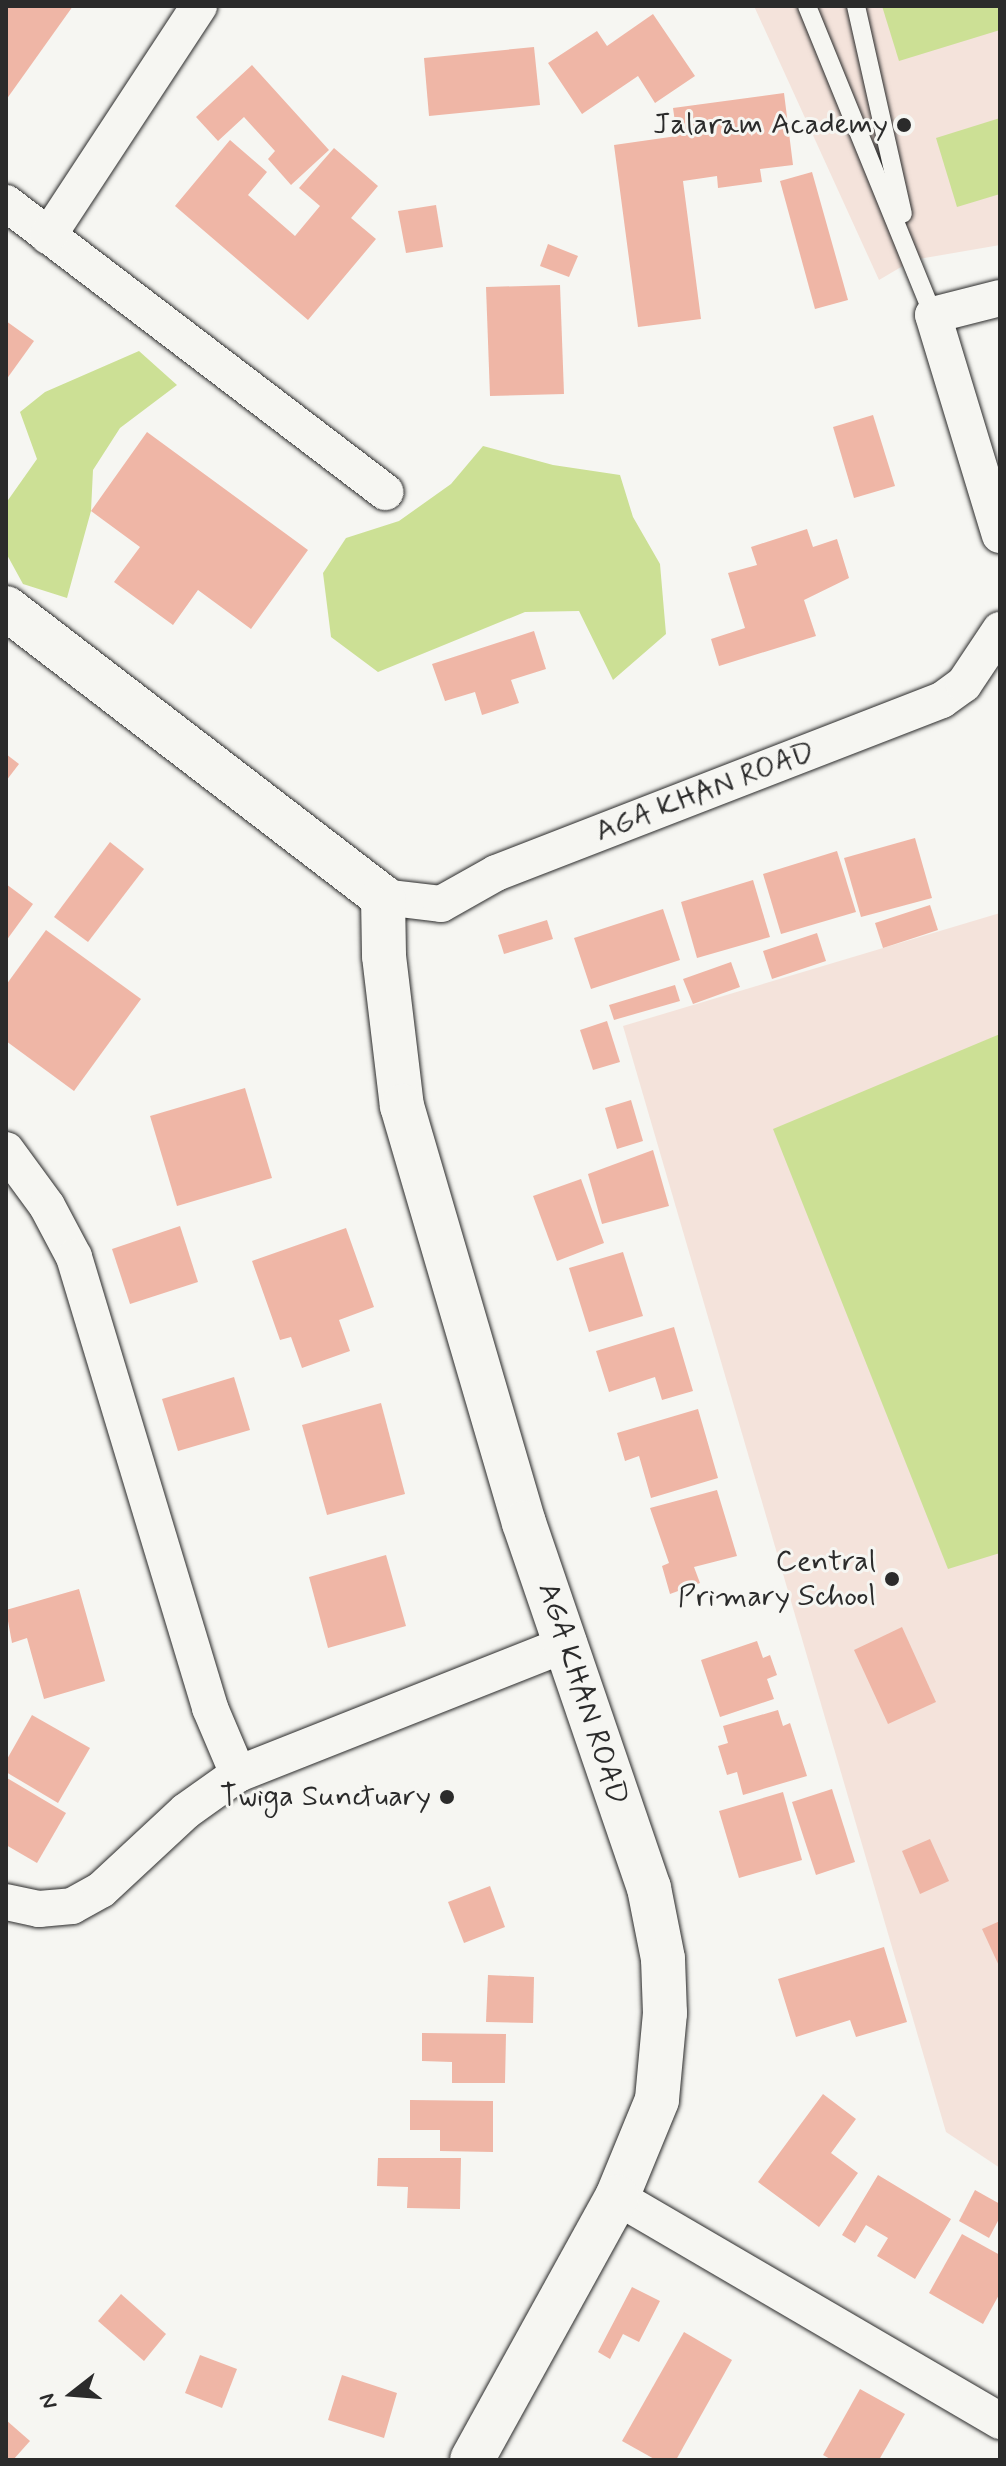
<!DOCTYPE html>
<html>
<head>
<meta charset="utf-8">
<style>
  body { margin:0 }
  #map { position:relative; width:1006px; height:2466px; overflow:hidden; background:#f6f6f2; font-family:Mynerve,sans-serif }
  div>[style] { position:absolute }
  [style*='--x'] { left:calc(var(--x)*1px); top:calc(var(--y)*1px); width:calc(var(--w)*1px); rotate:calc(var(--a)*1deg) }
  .built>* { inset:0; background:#f4e3db }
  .green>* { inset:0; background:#cce095 }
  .building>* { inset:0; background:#efb6a6 }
  .roads { filter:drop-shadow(0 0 2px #2b2b2b) drop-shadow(0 0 2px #2b2b2b) }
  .lane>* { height:18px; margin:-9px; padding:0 9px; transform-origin:9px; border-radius:9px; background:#f6f6f2 }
  .street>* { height:36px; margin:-18px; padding:0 18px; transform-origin:18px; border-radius:18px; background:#f6f6f2 }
  .secondary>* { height:44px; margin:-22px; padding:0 22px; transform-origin:22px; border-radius:22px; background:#f6f6f2 }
  .dots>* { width:22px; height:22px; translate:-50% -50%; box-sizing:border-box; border:4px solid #f6f6f2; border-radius:50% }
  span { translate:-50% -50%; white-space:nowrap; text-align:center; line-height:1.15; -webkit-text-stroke:6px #f6f6f2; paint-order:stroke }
  .poi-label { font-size:30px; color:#2b2b2b }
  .right { translate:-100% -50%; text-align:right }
  .street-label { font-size:30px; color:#2b2b2b }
  .frame { position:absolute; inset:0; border:8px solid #2b2b2b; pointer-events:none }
  .north { position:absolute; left:32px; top:2354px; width:80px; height:80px; -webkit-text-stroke:6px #f6f6f2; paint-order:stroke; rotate:253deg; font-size:22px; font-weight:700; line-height:32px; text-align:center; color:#2b2b2b }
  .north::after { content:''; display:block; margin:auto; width:28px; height:36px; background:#2b2b2b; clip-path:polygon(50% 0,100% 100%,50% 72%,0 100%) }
</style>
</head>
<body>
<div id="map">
  <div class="built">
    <div style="clip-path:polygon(754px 6px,1000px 6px,1000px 245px,913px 260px,879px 280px)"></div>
    <div style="clip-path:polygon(1000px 913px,1000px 2168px,946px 2132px,623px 1026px)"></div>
  </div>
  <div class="green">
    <div style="clip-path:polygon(882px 6px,1000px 6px,1000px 30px,899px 61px)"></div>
    <div style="clip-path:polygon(1000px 118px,1000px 194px,957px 207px,936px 138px)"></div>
    <div style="clip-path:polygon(139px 351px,177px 385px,120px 428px,93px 470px,91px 511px,67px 598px,23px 584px,6px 553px,6px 503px,37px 459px,20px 412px,45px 392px)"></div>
    <div style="clip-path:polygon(483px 446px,553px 465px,620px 475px,633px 517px,660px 564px,666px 634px,613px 680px,579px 611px,525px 612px,378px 672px,331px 637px,323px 573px,346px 538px,399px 521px,451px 484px)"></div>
    <div style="clip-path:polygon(1000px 1034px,1000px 1553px,948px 1569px,773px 1129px)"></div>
  </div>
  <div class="building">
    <div style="clip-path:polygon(6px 6px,73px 6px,6px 100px)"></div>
    <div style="clip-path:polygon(653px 14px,695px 76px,655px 103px,638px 76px,582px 114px,548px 63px,597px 31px,607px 46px)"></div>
    <div style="clip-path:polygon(534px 47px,540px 105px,429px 116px,424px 58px)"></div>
    <div style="clip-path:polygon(252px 65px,329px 150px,291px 185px,268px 159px,275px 151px,244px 117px,218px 141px,196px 117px)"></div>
    <div style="clip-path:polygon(784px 93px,793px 165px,760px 169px,762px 182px,718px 188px,717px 176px,683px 181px,701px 319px,638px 327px,614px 145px,677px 136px,673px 108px)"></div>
    <div style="clip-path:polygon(230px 140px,267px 172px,248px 195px,295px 236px,320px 206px,299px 188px,334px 148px,378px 186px,351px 218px,376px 239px,308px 320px,175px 206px)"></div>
    <div style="clip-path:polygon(812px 172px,848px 300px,815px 309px,780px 181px)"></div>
    <div style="clip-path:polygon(436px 205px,443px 247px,406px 253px,398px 211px)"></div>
    <div style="clip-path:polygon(548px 244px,578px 256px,569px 277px,540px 266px)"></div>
    <div style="clip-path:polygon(560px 285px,564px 394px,490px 396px,486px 287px)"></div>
    <div style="clip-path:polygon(6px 321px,34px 341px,6px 380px)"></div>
    <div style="clip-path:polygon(873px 415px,895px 486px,854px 498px,833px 427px)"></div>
    <div style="clip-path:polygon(147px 432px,308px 550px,251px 629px,198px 590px,173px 625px,114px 582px,140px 547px,91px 511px)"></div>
    <div style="clip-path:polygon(807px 529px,813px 547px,837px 539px,849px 578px,804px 600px,816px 636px,719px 666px,711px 639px,745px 628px,728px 573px,757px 565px,751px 547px)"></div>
    <div style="clip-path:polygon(534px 631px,546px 669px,511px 680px,519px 703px,482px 715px,475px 692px,445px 701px,432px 664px)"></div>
    <div style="clip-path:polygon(6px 754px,19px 764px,6px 781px)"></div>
    <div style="clip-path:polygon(915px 838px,932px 898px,861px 917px,844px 858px)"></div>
    <div style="clip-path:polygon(110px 842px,144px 869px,88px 942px,54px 917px)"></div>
    <div style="clip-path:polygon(837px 851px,856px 912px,781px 934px,763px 874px)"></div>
    <div style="clip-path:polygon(753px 880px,770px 937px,697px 958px,681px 902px)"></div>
    <div style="clip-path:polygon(6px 884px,33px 904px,6px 941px)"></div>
    <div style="clip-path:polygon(930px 905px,938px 930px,883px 948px,875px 923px)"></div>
    <div style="clip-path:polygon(663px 909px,680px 960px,591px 989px,574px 938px)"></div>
    <div style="clip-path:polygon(547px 920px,553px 939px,504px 954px,498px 935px)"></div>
    <div style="clip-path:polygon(46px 930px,141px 999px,74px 1091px,6px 1041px,6px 985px)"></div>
    <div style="clip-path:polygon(817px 933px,826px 961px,772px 979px,763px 951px)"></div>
    <div style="clip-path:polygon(731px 962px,740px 987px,693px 1004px,683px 979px)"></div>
    <div style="clip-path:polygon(675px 985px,680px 1001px,614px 1020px,609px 1005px)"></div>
    <div style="clip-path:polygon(607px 1021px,620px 1062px,593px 1070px,580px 1030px)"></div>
    <div style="clip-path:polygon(245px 1088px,272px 1178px,177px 1206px,150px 1116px)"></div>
    <div style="clip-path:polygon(631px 1100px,643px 1141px,617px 1149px,605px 1108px)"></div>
    <div style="clip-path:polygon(653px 1150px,669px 1206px,602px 1224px,588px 1174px)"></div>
    <div style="clip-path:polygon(581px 1179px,604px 1243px,557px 1261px,533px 1196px)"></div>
    <div style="clip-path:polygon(180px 1226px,198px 1282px,130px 1304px,112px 1249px)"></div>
    <div style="clip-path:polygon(346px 1228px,374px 1307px,339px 1320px,350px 1351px,302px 1368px,291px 1337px,280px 1340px,252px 1261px)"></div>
    <div style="clip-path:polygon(623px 1252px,643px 1316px,589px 1332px,569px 1268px)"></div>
    <div style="clip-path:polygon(674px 1327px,693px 1391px,662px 1400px,655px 1377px,609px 1392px,596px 1351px)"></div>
    <div style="clip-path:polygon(234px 1377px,250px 1430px,178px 1451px,162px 1399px)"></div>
    <div style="clip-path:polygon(381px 1403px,405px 1494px,327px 1515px,302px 1425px)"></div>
    <div style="clip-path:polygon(698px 1409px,718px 1478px,651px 1498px,639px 1456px,625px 1461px,617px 1433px)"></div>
    <div style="clip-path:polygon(717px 1490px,737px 1556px,694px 1567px,700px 1583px,670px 1594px,662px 1566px,669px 1563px,650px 1508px)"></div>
    <div style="clip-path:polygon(386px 1555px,406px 1626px,328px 1648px,309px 1577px)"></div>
    <div style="clip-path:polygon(79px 1589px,105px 1681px,44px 1699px,27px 1638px,12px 1643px,6px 1610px)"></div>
    <div style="clip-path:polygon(902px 1627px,936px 1702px,888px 1724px,854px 1650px)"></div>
    <div style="clip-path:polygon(757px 1641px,763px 1658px,770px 1655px,777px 1675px,767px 1679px,774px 1699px,720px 1717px,701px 1660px)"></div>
    <div style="clip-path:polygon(778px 1710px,783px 1726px,790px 1723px,807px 1776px,743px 1795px,737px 1772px,727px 1775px,718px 1746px,728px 1743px,723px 1726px)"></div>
    <div style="clip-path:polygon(32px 1715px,90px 1748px,58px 1803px,6px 1772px,6px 1761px)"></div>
    <div style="clip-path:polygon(7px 1778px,66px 1813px,37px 1863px,6px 1845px)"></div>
    <div style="clip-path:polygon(832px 1789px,855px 1862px,816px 1875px,792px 1802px)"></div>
    <div style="clip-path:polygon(783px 1792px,802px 1860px,739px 1878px,719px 1811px)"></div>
    <div style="clip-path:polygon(930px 1839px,949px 1881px,920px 1894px,902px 1851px)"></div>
    <div style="clip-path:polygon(490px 1886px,505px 1927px,464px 1943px,448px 1902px)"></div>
    <div style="clip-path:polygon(1000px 1921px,1000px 1968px,982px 1929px)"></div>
    <div style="clip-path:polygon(884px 1947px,907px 2022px,856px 2037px,850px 2020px,796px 2037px,778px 1979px)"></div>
    <div style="clip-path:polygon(488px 1975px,534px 1977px,533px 2023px,486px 2022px)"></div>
    <div style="clip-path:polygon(422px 2033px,506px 2034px,505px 2083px,452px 2083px,452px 2062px,422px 2061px)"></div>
    <div style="clip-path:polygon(823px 2094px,856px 2119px,831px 2153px,858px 2173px,819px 2227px,758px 2182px)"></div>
    <div style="clip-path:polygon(410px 2100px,493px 2101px,493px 2152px,440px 2151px,440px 2130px,410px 2130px)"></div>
    <div style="clip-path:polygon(378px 2158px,461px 2158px,460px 2209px,407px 2208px,408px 2187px,377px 2186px)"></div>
    <div style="clip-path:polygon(878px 2175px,951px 2219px,915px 2279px,877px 2256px,888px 2238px,866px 2225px,855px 2243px,842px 2235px)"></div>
    <div style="clip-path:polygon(975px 2190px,1000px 2204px,1000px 2217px,989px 2238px,959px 2221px)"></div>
    <div style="clip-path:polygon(962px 2234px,1000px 2255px,1000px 2293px,983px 2324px,929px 2293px)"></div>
    <div style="clip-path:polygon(632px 2287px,660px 2301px,639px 2342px,623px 2334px,610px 2359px,598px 2352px)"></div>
    <div style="clip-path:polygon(121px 2294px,166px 2334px,144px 2361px,98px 2321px)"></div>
    <div style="clip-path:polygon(684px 2332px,732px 2360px,676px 2460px,656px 2460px,622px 2441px)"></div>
    <div style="clip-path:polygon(200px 2355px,237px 2369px,222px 2408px,185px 2393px)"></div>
    <div style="clip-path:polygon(342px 2375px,397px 2393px,384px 2438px,328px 2420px)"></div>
    <div style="clip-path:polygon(860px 2389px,905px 2414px,879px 2460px,832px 2460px,823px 2455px)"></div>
    <div style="clip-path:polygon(6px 2420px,30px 2441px,13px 2460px,6px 2460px)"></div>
  </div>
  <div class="roads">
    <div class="lane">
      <div style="--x:807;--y:6;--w:334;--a:67.8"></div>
      <div style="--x:856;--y:6;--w:213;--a:77.3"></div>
    </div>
    <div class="street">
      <div style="--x:6;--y:203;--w:477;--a:37.3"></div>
      <div style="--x:48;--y:236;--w:275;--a:-56.7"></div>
      <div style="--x:1000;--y:298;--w:69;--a:165.8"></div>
      <div style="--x:933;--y:315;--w:230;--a:73.1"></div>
      <div style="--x:383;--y:897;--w:58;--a:6.9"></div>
      <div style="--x:441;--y:904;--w:63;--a:-29.4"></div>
      <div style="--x:496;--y:873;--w:478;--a:-21.2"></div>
      <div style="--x:942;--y:700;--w:27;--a:-36"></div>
      <div style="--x:964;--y:684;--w:65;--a:-56.3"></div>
      <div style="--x:6;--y:1150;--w:69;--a:53.8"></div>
      <div style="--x:47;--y:1206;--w:58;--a:62.1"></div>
      <div style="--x:74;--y:1257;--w:471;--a:73.2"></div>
      <div style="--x:210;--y:1708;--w:72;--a:67"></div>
      <div style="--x:238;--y:1774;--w:356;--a:-21.6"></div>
      <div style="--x:6;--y:1902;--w:34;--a:12"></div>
      <div style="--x:39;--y:1909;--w:33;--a:-5"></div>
      <div style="--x:72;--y:1906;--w:33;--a:-29"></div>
      <div style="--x:101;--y:1890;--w:116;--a:-42.9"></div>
      <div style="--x:186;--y:1811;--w:64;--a:-35.4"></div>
      <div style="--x:617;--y:2197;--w:444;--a:30.3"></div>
    </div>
    <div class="secondary">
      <div style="--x:6;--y:608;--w:475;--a:37.5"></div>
      <div style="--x:383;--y:897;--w:59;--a:89"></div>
      <div style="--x:384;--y:956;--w:151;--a:83.2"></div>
      <div style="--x:402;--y:1106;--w:434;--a:73.7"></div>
      <div style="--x:524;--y:1523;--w:386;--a:71.1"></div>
      <div style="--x:649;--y:1888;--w:72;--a:78.8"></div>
      <div style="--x:663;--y:1959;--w:54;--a:87.9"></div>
      <div style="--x:665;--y:2013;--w:87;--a:95.3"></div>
      <div style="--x:657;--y:2100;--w:105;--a:112.4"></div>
      <div style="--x:617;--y:2197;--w:300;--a:118.9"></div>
    </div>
  </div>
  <div class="dots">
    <div style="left:904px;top:125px;background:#2b2b2b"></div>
    <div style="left:892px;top:1579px;background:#2b2b2b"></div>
    <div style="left:447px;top:1797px;background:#2b2b2b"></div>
  </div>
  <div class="poi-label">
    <span class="right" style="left:888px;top:125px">Jalaram Academy</span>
    <span class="right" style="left:876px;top:1579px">Central<br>Primary School</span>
    <span class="right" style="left:431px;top:1797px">Twiga Sunctuary</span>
  </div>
  <div class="street-label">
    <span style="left:705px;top:792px;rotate:-21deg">AGA KHAN ROAD</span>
    <span style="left:582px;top:1694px;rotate:72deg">AGA KHAN ROAD</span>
  </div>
  <div class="frame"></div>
  <div class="north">N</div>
</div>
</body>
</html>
